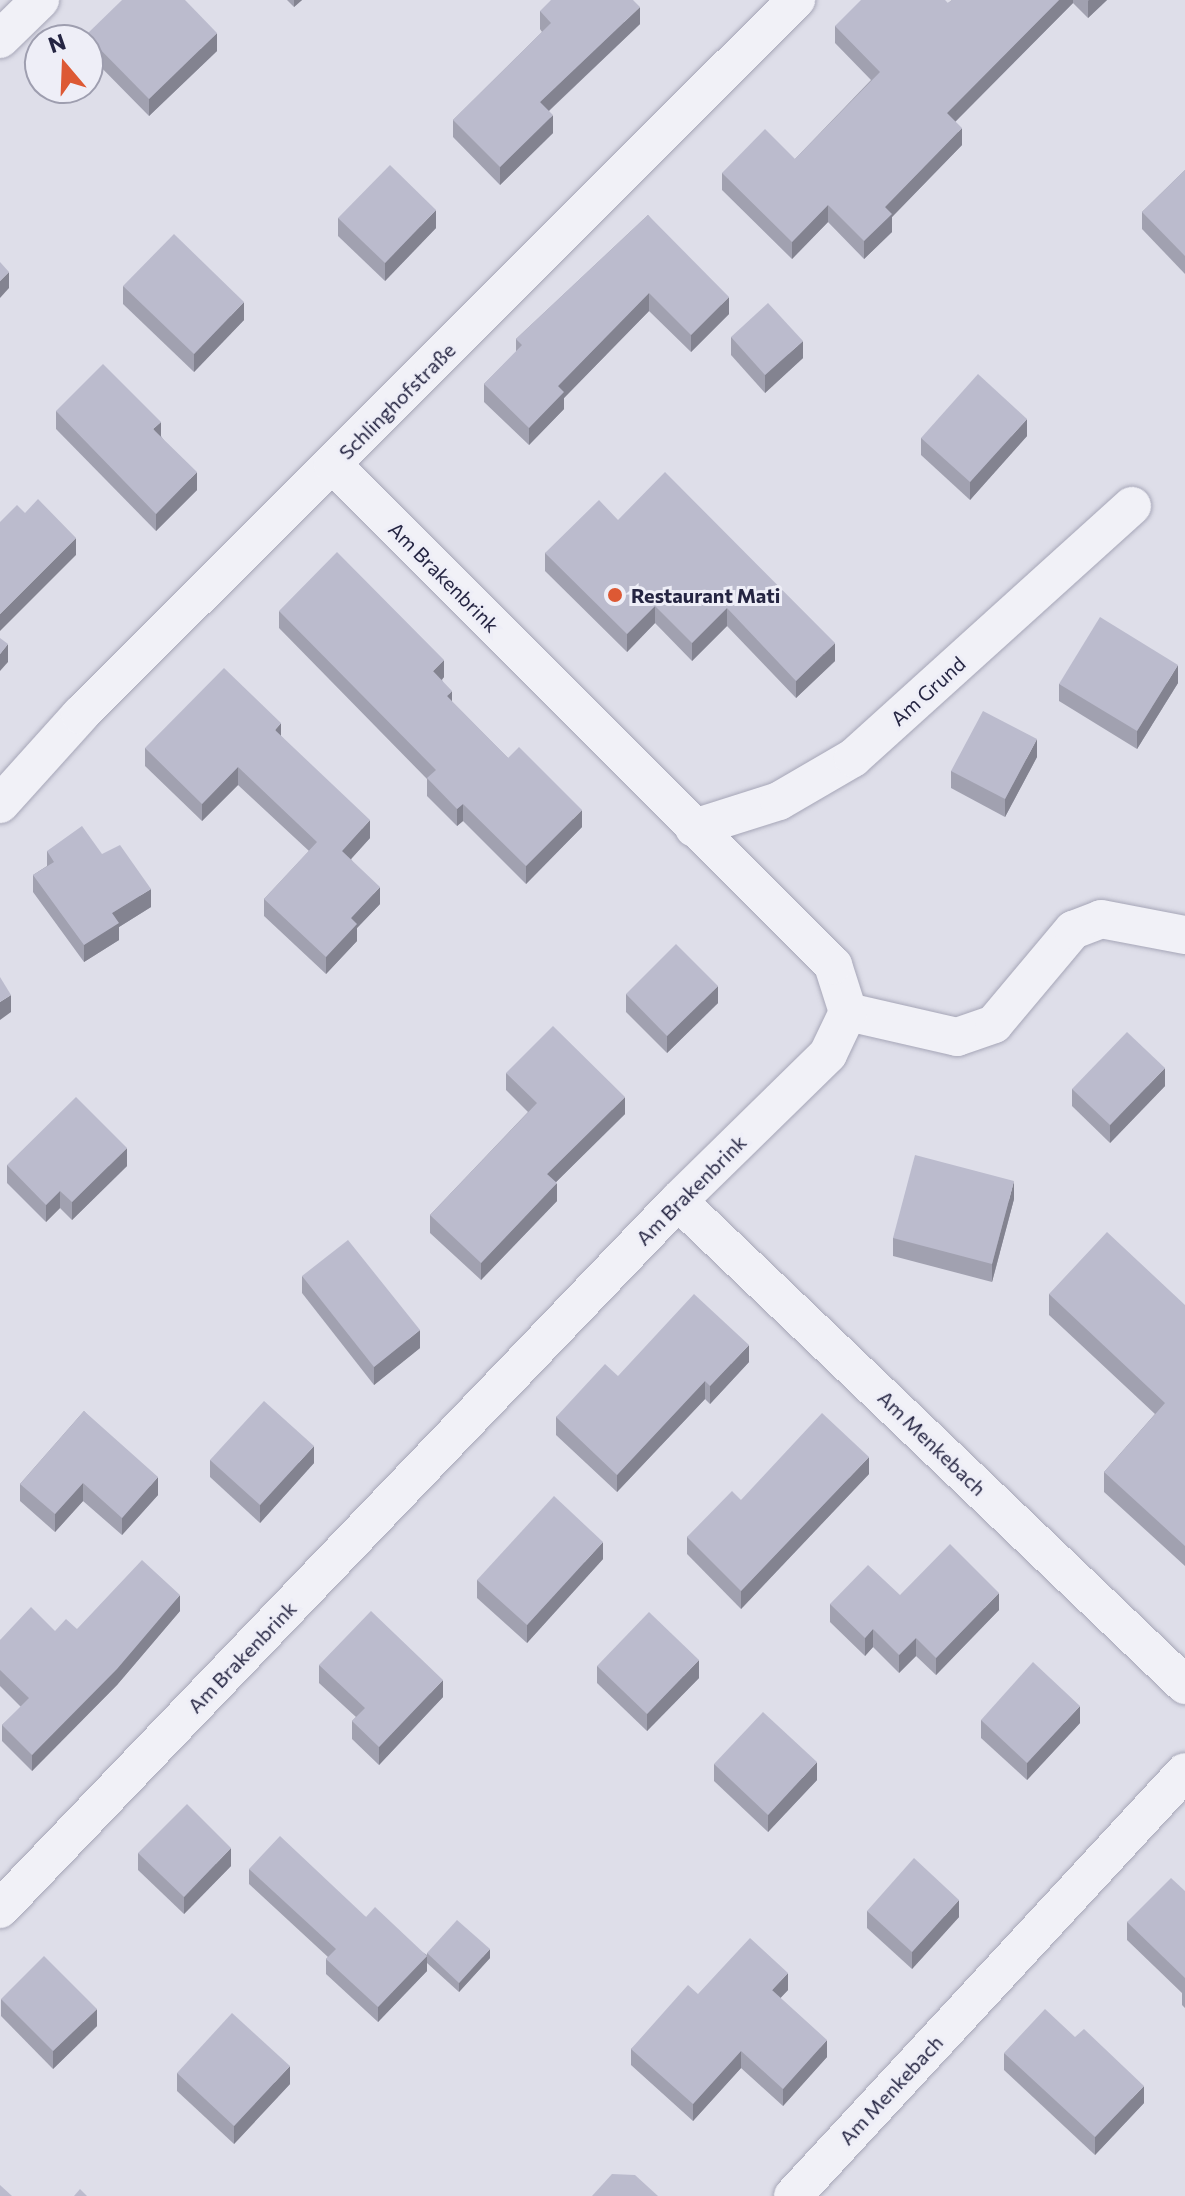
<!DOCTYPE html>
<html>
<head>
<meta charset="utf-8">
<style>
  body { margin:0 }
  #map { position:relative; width:1185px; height:2196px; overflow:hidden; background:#dedee9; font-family:Commissioner,sans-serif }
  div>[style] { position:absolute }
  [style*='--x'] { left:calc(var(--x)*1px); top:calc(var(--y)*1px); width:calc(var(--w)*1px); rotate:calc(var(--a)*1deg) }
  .roads { filter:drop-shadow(0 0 2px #a6a6b7) drop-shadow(0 0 2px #a6a6b7) }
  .minor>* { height:38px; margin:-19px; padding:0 19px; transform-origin:19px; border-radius:19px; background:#f1f1f7 }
  .wall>* { inset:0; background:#a1a1b0 }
  .shaded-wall>* { inset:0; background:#838390 }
  .building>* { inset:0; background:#bbbbcd }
  .dots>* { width:22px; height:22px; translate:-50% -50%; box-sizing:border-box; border:4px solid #eeeef7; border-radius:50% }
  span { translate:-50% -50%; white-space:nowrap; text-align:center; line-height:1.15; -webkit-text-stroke:6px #eeeef7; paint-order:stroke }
  .street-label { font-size:20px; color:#252542 }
  .poi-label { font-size:20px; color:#252542; font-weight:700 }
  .left { translate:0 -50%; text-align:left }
  .north { position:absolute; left:24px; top:24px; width:80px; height:80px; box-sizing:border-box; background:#eeeef7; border:2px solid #9e9eaf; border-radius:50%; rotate:341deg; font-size:22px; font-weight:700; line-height:32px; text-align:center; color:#252542 }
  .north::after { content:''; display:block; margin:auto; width:28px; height:36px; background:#dd5934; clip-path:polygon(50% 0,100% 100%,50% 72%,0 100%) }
</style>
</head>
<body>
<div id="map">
  <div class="roads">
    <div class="minor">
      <div style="--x:0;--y:39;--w:56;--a:-44.3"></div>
      <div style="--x:0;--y:804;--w:120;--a:-48"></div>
      <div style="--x:80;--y:715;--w:1012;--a:-44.96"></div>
      <div style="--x:694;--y:828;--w:89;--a:-17.6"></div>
      <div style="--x:779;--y:801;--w:86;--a:-30.2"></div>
      <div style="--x:853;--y:758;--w:376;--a:-42.1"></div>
      <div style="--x:848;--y:1012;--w:112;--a:12.9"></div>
      <div style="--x:957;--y:1037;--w:39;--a:-19"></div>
      <div style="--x:994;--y:1024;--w:123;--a:-50"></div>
      <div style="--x:1073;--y:930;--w:30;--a:-21"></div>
      <div style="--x:1101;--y:919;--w:86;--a:10.8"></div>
      <div style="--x:678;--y:1201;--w:701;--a:43.67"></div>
      <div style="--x:0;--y:1909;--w:980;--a:-46.24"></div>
      <div style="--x:678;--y:1201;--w:210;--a:-44.4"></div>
      <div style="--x:828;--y:1054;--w:47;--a:-64.5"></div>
      <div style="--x:848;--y:1012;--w:49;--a:-107.7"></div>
      <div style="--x:833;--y:965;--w:707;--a:-135"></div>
      <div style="--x:793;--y:2196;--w:577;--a:-47.25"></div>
    </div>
  </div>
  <div class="wall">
    <div style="clip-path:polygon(287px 0,302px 0,294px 7px)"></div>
    <div style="clip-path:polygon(952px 0,1107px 0,1088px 18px,1073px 3px,955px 122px,962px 145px,892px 217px,892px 232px,864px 259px,828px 222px,792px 259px,722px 190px,722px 173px,795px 159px,871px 80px,835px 43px,835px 26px,948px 3px)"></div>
    <div style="clip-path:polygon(540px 11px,640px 24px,549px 111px,553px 133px,500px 185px,453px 137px,453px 120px,542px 32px,540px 29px)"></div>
    <div style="clip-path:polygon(86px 35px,217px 51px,149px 116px,88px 54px,88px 40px,86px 40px)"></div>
    <div style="clip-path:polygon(1185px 170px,1185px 274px,1142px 229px,1142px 212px)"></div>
    <div style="clip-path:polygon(648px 215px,729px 314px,691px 352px,649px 311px,564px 398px,564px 409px,529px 445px,484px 402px,484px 384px,516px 352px,516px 339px)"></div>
    <div style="clip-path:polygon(338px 218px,436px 228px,385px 281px,338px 236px)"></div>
    <div style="clip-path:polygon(123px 286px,244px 320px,194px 372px,123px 304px)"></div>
    <div style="clip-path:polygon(731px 337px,803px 358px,765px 393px,731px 355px)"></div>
    <div style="clip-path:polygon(56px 411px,161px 436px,197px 490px,156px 531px,56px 429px)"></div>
    <div style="clip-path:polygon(1027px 436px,970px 500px,921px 455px,921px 438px)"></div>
    <div style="clip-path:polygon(618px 520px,835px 661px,796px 698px,727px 626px,692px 661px,655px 623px,627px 652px,545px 571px,545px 553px)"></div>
    <div style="clip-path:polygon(279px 611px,444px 677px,442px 680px,452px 702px,508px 758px,582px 827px,526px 884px,463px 821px,457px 826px,427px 796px,427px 779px,279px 628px)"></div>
    <div style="clip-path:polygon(1178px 683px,1137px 749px,1059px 701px,1059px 684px)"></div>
    <div style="clip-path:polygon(281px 736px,370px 838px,351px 859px,380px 904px,357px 928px,357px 941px,326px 974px,264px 916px,264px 899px,309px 851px,238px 785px,202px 821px,145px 766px,145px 748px)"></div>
    <div style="clip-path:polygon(1037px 757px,1005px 817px,951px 788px,951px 771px)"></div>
    <div style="clip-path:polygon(47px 851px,102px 854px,151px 907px,119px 927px,119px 940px,84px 962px,33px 892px,33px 875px,47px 866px)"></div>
    <div style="clip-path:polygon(626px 994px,718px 1003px,667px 1053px,626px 1012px)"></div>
    <div style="clip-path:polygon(506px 1073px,625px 1114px,556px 1182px,557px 1201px,481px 1280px,430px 1233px,430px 1215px,528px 1112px,506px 1090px)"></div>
    <div style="clip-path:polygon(1165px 1086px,1110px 1143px,1072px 1106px,1072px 1089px)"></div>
    <div style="clip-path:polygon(7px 1165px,127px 1166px,72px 1220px,60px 1208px,46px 1222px,7px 1183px)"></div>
    <div style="clip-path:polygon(1014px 1199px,992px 1282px,893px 1256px,893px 1238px)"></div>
    <div style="clip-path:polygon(302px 1276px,420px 1348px,374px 1385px,302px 1293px)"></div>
    <div style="clip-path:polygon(1049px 1294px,1185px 1305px,1185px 1566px,1104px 1492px,1104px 1472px,1155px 1414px,1049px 1315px)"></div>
    <div style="clip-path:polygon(749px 1362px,710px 1404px,705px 1399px,617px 1492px,556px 1435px,556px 1417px,618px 1376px)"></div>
    <div style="clip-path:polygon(84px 1411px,158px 1495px,122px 1535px,83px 1501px,55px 1532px,20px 1501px,20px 1484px)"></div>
    <div style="clip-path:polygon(210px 1460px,314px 1463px,260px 1523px,210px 1477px)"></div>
    <div style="clip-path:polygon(869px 1474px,741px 1609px,687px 1554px,687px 1537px,741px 1500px)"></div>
    <div style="clip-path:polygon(603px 1559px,527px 1643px,477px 1598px,477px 1580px)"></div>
    <div style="clip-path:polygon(900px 1595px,999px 1610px,936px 1675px,916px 1656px,899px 1673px,873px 1647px,865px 1656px,830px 1622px,830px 1604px)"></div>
    <div style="clip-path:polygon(180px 1611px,117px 1685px,32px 1771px,2px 1741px,2px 1725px,21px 1707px,0 1686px,0 1640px,77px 1629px)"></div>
    <div style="clip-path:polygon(319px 1665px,443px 1697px,379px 1765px,352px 1739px,352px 1721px,356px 1717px,319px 1683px)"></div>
    <div style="clip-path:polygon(597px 1666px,699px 1678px,647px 1731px,597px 1683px)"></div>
    <div style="clip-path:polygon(981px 1720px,1080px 1723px,1027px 1780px,981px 1738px)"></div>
    <div style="clip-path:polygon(714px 1764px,817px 1780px,768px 1832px,714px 1781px)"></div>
    <div style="clip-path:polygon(138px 1853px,231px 1866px,184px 1914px,138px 1870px)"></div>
    <div style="clip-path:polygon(249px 1869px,366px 1917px,427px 1955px,427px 1953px,490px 1958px,459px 1992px,427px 1963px,427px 1971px,378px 2022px,326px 1974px,326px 1959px,328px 1957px,249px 1884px)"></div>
    <div style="clip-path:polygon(1185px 1891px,1185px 2008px,1182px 2005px,1182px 1993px,1127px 1940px,1127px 1922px)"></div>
    <div style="clip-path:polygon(867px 1911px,959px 1917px,912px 1969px,867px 1928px)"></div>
    <div style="clip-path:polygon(788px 1990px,780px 1998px,827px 2057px,783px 2106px,741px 2068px,693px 2121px,631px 2065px,631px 2049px,698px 1994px)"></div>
    <div style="clip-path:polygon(1px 1999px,97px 2026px,53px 2069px,1px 2016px)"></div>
    <div style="clip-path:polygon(1004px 2053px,1144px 2103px,1095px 2155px,1004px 2070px)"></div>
    <div style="clip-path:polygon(177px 2073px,290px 2084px,234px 2144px,177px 2091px)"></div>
  </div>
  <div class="shaded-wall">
    <div style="clip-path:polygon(294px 0,302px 0,294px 7px)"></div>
    <div style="clip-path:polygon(1059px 0,1073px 0,1073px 3px,947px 130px,947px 113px)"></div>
    <div style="clip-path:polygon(1089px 0,1107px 0,1088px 18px,1088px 1px)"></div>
    <div style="clip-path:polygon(640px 7px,640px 24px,540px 119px,540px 102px)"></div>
    <div style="clip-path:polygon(217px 33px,217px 51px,149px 116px,149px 99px)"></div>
    <div style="clip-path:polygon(553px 115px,553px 133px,500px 185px,500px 167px)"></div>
    <div style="clip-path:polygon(962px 128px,962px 145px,892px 217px,892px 232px,864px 259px,864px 241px,885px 207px)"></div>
    <div style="clip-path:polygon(828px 205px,828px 222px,792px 259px,792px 242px)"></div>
    <div style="clip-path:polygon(436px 210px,436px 228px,385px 281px,385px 263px)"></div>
    <div style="clip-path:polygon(9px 272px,9px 288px,0 298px,0 281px)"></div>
    <div style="clip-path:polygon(649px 293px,649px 311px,564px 398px,564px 409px,529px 445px,529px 428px,558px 386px)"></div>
    <div style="clip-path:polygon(729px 297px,729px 314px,691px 352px,691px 335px)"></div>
    <div style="clip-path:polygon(244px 302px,244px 320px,194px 372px,194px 354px)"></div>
    <div style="clip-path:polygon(803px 341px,803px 358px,765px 393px,765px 375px)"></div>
    <div style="clip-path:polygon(1027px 419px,1027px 436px,970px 500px,970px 482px)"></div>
    <div style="clip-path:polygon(161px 422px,161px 440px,153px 429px)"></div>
    <div style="clip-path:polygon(197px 472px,197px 490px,156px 531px,156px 514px)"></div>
    <div style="clip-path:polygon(76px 538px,76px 555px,0 631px,0 614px)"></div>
    <div style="clip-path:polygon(655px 606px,655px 623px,627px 652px,627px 634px)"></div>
    <div style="clip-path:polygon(727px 608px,727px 626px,692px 661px,692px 643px)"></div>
    <div style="clip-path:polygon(835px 643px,835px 661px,796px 698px,796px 681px)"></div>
    <div style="clip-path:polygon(8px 644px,8px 662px,0 671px,0 654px)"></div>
    <div style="clip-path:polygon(444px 660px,444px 677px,433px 689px,433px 671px)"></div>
    <div style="clip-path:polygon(1178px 665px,1178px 683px,1137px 749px,1137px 731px)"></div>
    <div style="clip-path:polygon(452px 691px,452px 709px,447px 696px)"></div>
    <div style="clip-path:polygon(281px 723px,281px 741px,275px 730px)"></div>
    <div style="clip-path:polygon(1037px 739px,1037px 757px,1005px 817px,1005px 799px)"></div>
    <div style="clip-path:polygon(238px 767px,238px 785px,202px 821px,202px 804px)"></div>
    <div style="clip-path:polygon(463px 804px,463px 821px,457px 826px,457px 809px)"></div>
    <div style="clip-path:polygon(582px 810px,582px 827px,526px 884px,526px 866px)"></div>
    <div style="clip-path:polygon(370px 820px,370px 838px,342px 869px,342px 851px)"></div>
    <div style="clip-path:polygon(380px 887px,380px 904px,357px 928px,357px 941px,326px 974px,326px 957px,351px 918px)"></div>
    <div style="clip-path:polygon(151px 889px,151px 907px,119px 927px,119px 940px,84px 962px,84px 945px,112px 913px)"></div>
    <div style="clip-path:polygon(718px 986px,718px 1003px,667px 1053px,667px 1036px)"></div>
    <div style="clip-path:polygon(11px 995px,11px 1012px,0 1020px,0 1002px)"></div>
    <div style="clip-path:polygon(1165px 1068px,1165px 1086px,1110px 1143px,1110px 1125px)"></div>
    <div style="clip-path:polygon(625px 1097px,625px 1114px,547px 1191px,547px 1174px)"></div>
    <div style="clip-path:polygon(127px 1148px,127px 1166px,72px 1220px,72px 1202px)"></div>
    <div style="clip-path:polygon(1014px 1181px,1014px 1199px,992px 1282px,992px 1264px)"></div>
    <div style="clip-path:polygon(557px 1183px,557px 1201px,481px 1280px,481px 1263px)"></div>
    <div style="clip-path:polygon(60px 1191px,60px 1208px,46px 1222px,46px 1205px)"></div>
    <div style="clip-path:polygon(420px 1330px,420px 1348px,374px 1385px,374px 1367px)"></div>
    <div style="clip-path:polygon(749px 1345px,749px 1362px,710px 1404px,710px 1386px)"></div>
    <div style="clip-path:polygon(705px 1381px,705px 1399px,617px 1492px,617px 1475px)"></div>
    <div style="clip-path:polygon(314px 1446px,314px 1463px,260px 1523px,260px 1505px)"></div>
    <div style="clip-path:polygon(869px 1457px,869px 1474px,741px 1609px,741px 1591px)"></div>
    <div style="clip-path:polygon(158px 1477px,158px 1495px,122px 1535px,122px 1518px)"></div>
    <div style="clip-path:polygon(83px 1483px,83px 1501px,55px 1532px,55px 1514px)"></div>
    <div style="clip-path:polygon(603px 1542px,603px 1559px,527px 1643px,527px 1625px)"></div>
    <div style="clip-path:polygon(999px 1593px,999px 1610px,936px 1675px,936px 1658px)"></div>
    <div style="clip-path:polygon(180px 1595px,180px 1611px,117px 1685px,32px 1771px,32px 1755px)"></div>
    <div style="clip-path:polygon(873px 1629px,873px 1647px,865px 1656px,865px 1638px)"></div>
    <div style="clip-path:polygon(916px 1638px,916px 1656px,899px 1673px,899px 1655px)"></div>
    <div style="clip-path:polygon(699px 1660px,699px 1678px,647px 1731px,647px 1714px)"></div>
    <div style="clip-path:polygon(443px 1680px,443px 1697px,379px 1765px,379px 1747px)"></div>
    <div style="clip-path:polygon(1080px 1706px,1080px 1723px,1027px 1780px,1027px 1763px)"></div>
    <div style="clip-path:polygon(817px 1762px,817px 1780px,768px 1832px,768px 1815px)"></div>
    <div style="clip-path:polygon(231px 1848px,231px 1866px,184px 1914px,184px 1897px)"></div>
    <div style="clip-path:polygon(959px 1900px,959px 1917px,912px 1969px,912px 1952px)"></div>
    <div style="clip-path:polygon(490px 1949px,490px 1958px,459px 1992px,459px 1983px)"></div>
    <div style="clip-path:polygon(427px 1956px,427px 1971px,378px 2022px,378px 2007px)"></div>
    <div style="clip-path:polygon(788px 1973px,788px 1990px,772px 2007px,772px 1990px)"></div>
    <div style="clip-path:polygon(97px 2009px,97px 2026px,53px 2069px,53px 2051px)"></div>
    <div style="clip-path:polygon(827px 2040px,827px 2057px,783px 2106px,783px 2089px)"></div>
    <div style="clip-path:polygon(741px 2051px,741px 2068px,693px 2121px,693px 2104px)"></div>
    <div style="clip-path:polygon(290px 2066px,290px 2084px,234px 2144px,234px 2126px)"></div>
    <div style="clip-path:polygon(1144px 2086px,1144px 2103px,1095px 2155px,1095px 2137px)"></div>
  </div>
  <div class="building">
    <div style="clip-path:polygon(122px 0,185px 0,217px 33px,149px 99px,86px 35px)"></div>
    <div style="clip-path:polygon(551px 0,633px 0,640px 7px,540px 102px,553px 115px,500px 167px,453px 120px,551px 23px,540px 11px)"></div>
    <div style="clip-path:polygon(861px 0,945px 0,948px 3px,952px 0,1059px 0,947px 113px,962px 128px,885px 207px,892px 214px,864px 241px,828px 205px,792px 242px,722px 173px,765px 129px,795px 159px,880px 72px,835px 26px)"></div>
    <div style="clip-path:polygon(390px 165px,436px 210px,385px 263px,338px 218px)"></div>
    <div style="clip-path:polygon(1185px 170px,1185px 256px,1142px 212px)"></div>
    <div style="clip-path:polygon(648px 215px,729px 297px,691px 335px,649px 293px,558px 386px,564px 392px,529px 428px,484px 384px,522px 345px,516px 339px)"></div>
    <div style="clip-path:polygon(174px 234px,244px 302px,194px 354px,123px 286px)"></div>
    <div style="clip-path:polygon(0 262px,9px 272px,0 281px)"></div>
    <div style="clip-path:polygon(768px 303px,803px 341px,765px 375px,731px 337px)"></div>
    <div style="clip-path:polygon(103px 364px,161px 422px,153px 429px,197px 472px,156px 514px,56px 411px)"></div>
    <div style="clip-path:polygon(978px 374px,1027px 419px,970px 482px,921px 438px)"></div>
    <div style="clip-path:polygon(665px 472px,835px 643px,796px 681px,727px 608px,692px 643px,655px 606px,627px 634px,545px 553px,599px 500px,618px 520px)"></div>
    <div style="clip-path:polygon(38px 499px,76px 538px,0 614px,0 522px,17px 505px,25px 513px)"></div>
    <div style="clip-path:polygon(337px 552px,444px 660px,433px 671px,452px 691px,447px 696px,508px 758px,519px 747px,582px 810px,526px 866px,463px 804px,457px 809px,427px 778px,436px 770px,279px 611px)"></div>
    <div style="clip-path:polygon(1100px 617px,1178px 665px,1137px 731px,1059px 684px)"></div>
    <div style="clip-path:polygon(0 638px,8px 644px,0 654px)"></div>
    <div style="clip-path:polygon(224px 668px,281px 723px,275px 730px,370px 820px,342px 851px,380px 887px,351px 918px,357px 924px,326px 957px,264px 899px,317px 842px,238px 767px,202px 804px,145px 748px)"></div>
    <div style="clip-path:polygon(983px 711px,1037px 739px,1005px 799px,951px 771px)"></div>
    <div style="clip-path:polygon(82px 826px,102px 854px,120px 845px,151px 889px,112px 913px,119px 923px,84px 945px,33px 875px,54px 862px,47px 851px)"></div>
    <div style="clip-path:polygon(676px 944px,718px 986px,667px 1036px,626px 994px)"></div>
    <div style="clip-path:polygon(0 977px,11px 995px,0 1002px)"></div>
    <div style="clip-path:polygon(553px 1026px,625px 1097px,547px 1174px,557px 1183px,481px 1263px,430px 1215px,537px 1103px,506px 1073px)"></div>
    <div style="clip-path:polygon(1127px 1032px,1165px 1068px,1110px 1125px,1072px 1089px)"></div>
    <div style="clip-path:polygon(76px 1097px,127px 1148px,72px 1202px,60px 1191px,46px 1205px,7px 1165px)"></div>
    <div style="clip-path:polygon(915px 1155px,1014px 1181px,992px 1264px,893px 1238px)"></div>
    <div style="clip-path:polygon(1107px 1232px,1185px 1305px,1185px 1546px,1104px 1472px,1165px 1403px,1049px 1294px)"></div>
    <div style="clip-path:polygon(348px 1240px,420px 1330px,374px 1367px,302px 1276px)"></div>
    <div style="clip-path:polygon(694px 1294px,749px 1345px,710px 1386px,705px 1381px,617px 1475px,556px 1417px,605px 1364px,618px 1376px)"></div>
    <div style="clip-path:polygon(264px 1401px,314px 1446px,260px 1505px,210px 1460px)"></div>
    <div style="clip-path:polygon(84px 1411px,158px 1477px,122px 1518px,83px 1483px,55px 1514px,20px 1484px)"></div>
    <div style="clip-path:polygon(822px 1413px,869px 1457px,741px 1591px,687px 1537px,732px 1491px,741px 1500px)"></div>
    <div style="clip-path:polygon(554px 1496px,603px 1542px,527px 1625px,477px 1580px)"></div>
    <div style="clip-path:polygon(950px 1544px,999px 1593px,936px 1658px,916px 1638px,899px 1655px,873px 1629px,865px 1638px,830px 1604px,868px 1565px,900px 1595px)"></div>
    <div style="clip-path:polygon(142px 1560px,180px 1595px,117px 1669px,32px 1755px,2px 1725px,29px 1698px,0 1670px,0 1640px,31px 1607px,55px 1631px,66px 1619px,77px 1629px)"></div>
    <div style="clip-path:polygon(371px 1611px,443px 1680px,379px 1747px,352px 1721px,365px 1708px,319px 1665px)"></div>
    <div style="clip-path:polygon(649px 1612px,699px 1660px,647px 1714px,597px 1666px)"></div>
    <div style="clip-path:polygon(1033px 1662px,1080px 1706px,1027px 1763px,981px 1720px)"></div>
    <div style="clip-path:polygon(763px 1712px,817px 1762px,768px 1815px,714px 1764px)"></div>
    <div style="clip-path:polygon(187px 1804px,231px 1848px,184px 1897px,138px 1853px)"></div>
    <div style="clip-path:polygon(280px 1836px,366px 1917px,375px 1907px,427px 1956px,378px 2007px,326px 1959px,336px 1949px,249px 1869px)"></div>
    <div style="clip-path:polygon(914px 1858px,959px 1900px,912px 1952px,867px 1911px)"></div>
    <div style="clip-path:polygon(1171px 1878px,1185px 1891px,1185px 1978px,1127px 1922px)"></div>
    <div style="clip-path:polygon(457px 1920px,490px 1949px,459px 1983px,427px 1953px)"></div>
    <div style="clip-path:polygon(750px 1938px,788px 1973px,772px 1990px,827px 2040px,783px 2089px,741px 2051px,693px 2104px,631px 2049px,688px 1985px,698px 1994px)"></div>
    <div style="clip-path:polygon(44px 1956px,97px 2009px,53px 2051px,1px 1999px)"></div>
    <div style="clip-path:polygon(1045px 2009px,1075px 2037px,1084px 2029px,1144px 2086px,1095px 2137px,1004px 2053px)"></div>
    <div style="clip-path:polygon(232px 2013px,290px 2066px,234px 2126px,177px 2073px)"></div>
    <div style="clip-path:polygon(612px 2174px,635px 2175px,658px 2196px,592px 2196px)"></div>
    <div style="clip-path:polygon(0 2185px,12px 2196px,0 2196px)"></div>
    <div style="clip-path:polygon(80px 2189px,87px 2196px,74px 2196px)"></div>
  </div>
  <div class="dots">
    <div style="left:615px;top:595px;background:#dd5934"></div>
  </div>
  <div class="street-label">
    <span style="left:397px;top:401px;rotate:-45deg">Schlinghofstraße</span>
    <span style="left:444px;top:577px;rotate:45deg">Am Brakenbrink</span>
    <span style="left:928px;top:691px;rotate:-42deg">Am Grund</span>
    <span style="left:691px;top:1190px;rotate:-45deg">Am Brakenbrink</span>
    <span style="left:932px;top:1443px;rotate:44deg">Am Menkebach</span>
    <span style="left:242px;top:1657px;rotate:-46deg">Am Brakenbrink</span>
    <span style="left:891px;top:2090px;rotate:-47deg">Am Menkebach</span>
  </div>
  <div class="poi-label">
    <span class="left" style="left:631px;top:595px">Restaurant Mati</span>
  </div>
  <div class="north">N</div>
</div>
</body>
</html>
